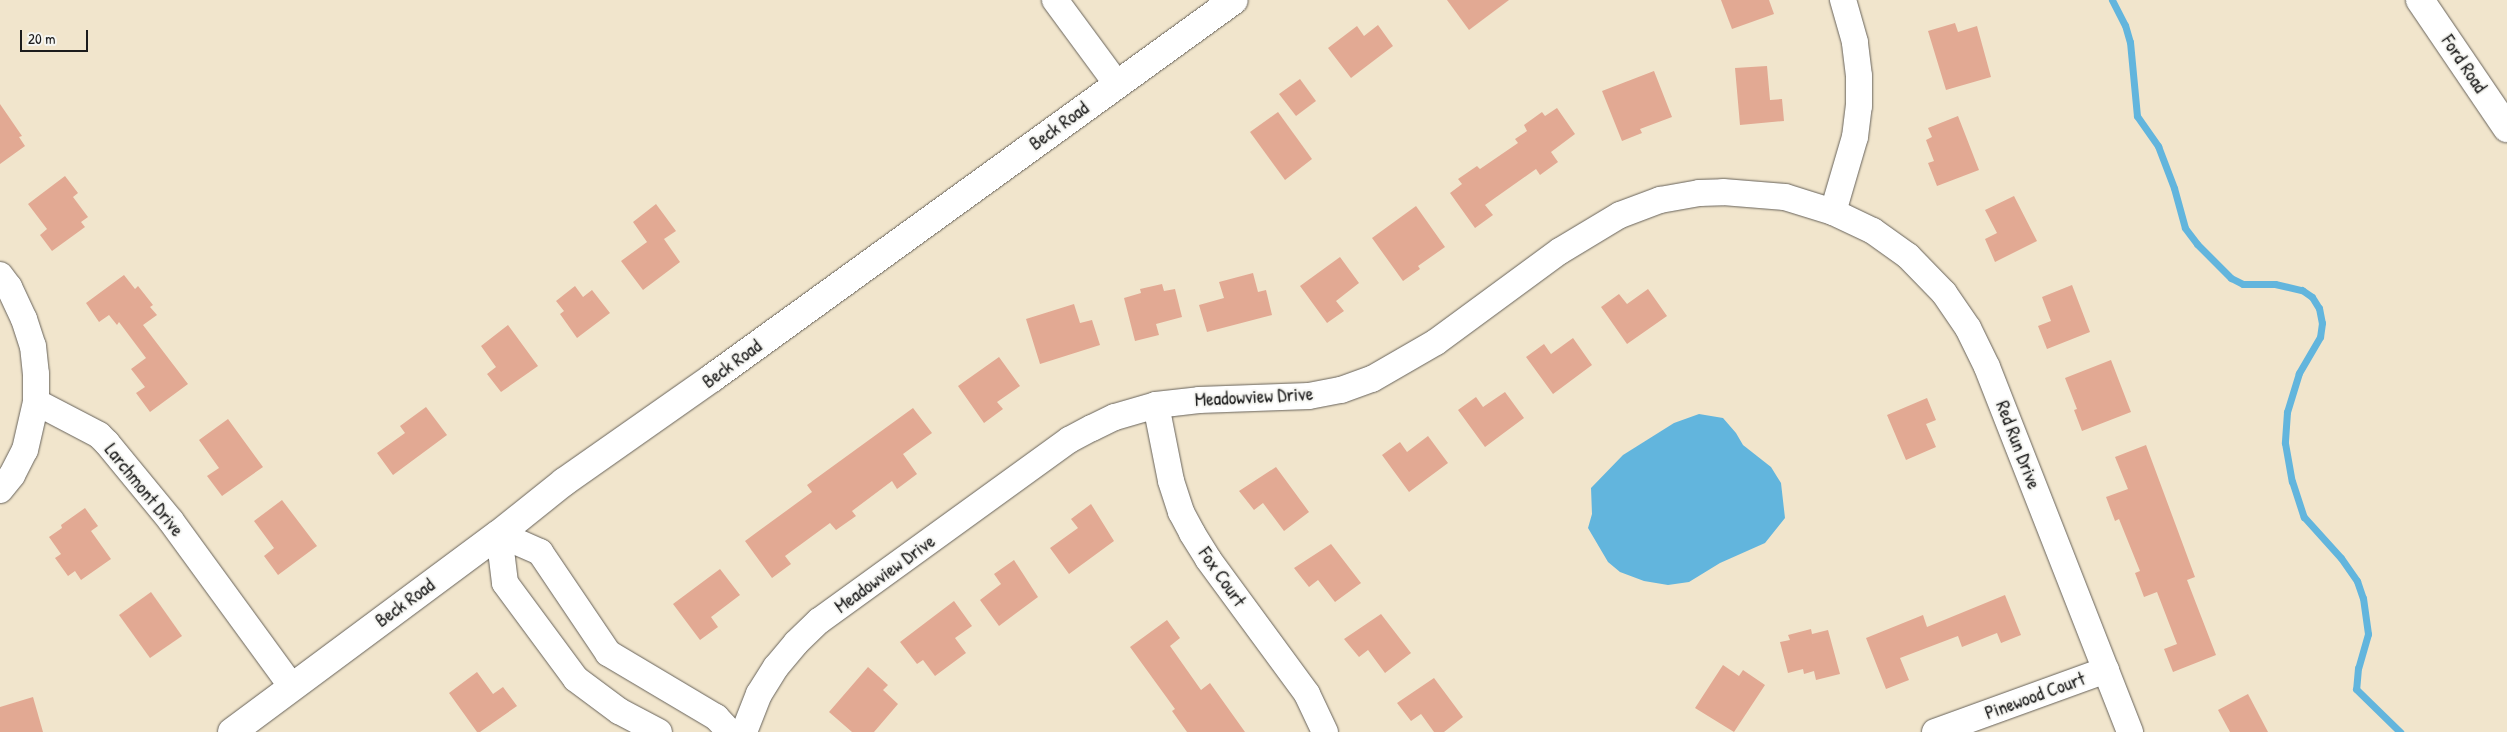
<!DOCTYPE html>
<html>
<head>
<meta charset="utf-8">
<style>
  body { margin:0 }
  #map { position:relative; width:2507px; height:732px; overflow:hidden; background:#f1e5cc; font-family:"Patrick Hand",sans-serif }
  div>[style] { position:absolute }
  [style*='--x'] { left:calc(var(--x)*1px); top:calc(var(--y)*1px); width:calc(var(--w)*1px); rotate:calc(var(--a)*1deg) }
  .water>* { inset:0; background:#62b5dd }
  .stream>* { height:7px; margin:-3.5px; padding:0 3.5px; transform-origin:3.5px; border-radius:3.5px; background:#62b5dd }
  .building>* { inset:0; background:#e2a993 }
  .roads { filter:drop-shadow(0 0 1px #67625a) drop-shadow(0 0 1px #67625a) }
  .minor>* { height:26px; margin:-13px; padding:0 13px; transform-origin:13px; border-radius:13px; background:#fff }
  .secondary>* { height:28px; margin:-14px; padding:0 14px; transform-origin:14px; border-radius:14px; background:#fff }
  .primary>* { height:28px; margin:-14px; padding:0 14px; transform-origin:14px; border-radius:14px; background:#fff }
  span { translate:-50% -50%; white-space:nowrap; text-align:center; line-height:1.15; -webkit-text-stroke:4px #f6f6f2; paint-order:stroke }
  .street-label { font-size:19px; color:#1c1c1c }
  .scale { position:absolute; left:20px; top:30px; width:68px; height:22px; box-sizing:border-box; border:2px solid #1c1c1c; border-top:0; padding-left:6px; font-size:15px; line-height:18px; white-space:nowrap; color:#1c1c1c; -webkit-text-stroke:4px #f6f6f2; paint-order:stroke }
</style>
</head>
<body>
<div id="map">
  <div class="water">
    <div style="clip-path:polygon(1699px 414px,1723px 418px,1736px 433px,1743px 445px,1771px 467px,1781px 483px,1785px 518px,1765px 543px,1720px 563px,1689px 582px,1668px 585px,1644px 581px,1620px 572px,1608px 562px,1588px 528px,1592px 514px,1591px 488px,1623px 455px,1674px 423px)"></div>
  </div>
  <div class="stream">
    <div style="--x:2112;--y:0;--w:28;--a:63"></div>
    <div style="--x:2125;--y:25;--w:18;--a:74"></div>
    <div style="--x:2130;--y:42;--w:74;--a:84.6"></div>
    <div style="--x:2137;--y:116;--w:37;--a:55"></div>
    <div style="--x:2158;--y:146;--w:45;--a:69.1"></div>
    <div style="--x:2174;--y:188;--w:41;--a:74.6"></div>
    <div style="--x:2185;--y:228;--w:20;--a:53"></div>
    <div style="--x:2197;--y:244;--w:48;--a:45"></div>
    <div style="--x:2231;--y:278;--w:13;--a:27"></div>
    <div style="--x:2243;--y:284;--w:32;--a:0"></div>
    <div style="--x:2275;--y:284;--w:28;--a:13"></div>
    <div style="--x:2302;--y:290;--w:12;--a:35"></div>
    <div style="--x:2312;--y:297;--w:13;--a:58"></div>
    <div style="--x:2319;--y:308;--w:15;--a:79"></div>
    <div style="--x:2322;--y:323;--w:14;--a:98"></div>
    <div style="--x:2320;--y:337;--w:42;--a:120.3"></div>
    <div style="--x:2299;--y:373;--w:41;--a:107.1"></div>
    <div style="--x:2287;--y:412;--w:31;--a:94"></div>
    <div style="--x:2285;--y:443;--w:39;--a:80"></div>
    <div style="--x:2292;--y:481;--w:38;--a:72"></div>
    <div style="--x:2304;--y:517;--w:55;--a:47.9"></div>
    <div style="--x:2341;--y:558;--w:28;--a:55"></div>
    <div style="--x:2357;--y:581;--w:18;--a:71"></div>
    <div style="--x:2363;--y:598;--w:36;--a:82"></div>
    <div style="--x:2368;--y:634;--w:35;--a:106"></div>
    <div style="--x:2358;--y:668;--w:21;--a:95"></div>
    <div style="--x:2356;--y:689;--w:62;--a:44.3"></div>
  </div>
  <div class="building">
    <div style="clip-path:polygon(1447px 0,1509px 0,1469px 30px)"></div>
    <div style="clip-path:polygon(1721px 0,1769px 0,1774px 14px,1732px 29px)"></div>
    <div style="clip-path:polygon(1955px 23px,1958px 32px,1977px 26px,1991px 77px,1946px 90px,1928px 31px)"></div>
    <div style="clip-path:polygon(1378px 25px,1393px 46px,1351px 78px,1328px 48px,1357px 26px,1364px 36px)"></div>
    <div style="clip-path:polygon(1767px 66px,1770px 100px,1782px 99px,1784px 121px,1740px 125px,1735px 68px)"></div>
    <div style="clip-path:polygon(1654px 71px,1672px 117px,1640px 129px,1642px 133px,1622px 141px,1602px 91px)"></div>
    <div style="clip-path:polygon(1300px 79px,1316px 101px,1296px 116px,1279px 94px)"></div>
    <div style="clip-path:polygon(0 104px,22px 136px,19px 137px,25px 146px,0 164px)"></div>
    <div style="clip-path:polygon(1557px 108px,1575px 134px,1551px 152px,1558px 162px,1540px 175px,1536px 169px,1485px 205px,1493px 215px,1475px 228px,1450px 193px,1462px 184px,1458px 179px,1477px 166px,1480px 169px,1518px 143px,1515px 139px,1527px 131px,1524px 125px,1542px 112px,1545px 116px)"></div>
    <div style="clip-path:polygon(1278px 112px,1312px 159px,1285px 180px,1250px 132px)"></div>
    <div style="clip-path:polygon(1958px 116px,1979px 170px,1937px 186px,1928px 163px,1934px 161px,1926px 140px,1932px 137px,1928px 128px)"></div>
    <div style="clip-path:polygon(65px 176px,78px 193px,73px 197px,88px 217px,81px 222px,85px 227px,52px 251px,40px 235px,47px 229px,28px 204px)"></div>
    <div style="clip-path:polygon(2014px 196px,2037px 241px,1995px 262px,1985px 239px,1997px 233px,1985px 210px)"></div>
    <div style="clip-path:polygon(656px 204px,676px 231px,664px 239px,680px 262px,643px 290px,621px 261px,647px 242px,633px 222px)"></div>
    <div style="clip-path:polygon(1416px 206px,1445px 247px,1418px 266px,1420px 269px,1403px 281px,1372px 238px)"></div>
    <div style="clip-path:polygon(1340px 257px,1359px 283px,1336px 301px,1344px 311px,1327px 323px,1300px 286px)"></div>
    <div style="clip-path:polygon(1253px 273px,1258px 292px,1266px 290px,1272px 315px,1207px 332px,1199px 305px,1224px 298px,1219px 282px)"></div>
    <div style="clip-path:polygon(124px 275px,135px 289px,138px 286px,153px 305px,150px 307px,157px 315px,143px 325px,188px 384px,150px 412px,136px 393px,145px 387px,131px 369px,146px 358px,119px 322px,117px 325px,109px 315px,99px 322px,86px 303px)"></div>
    <div style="clip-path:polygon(1162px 284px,1164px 291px,1175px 289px,1182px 317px,1156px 324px,1159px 335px,1135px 341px,1124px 298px,1141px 293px,1140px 289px)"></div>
    <div style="clip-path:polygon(2072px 285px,2090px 332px,2047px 349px,2038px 326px,2051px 321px,2042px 297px)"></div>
    <div style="clip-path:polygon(575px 286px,583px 297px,592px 290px,610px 313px,577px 338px,560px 314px,564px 311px,556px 301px)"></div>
    <div style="clip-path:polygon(1648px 289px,1667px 316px,1627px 344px,1601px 307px,1619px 294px,1627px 304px)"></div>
    <div style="clip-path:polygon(1074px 304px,1080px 323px,1092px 320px,1100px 345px,1040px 364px,1026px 319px)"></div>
    <div style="clip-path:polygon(508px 325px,538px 366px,501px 392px,487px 374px,496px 367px,481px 346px)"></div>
    <div style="clip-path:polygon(1573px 338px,1592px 365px,1553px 394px,1526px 357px,1544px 344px,1551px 354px)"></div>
    <div style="clip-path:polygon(999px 357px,1020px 386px,997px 402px,1003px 409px,984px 423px,958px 386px)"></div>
    <div style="clip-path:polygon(2111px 360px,2131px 412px,2082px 431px,2074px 410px,2077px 409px,2065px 378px)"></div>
    <div style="clip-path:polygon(1505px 392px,1524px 418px,1485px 447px,1458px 410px,1476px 397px,1483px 407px)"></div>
    <div style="clip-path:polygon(1927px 398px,1936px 420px,1926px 424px,1936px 447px,1906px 460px,1887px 415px)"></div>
    <div style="clip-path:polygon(426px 407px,447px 435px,393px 475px,377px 453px,405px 433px,400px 426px)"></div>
    <div style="clip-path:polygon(913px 408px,932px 433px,903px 454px,917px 474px,897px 489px,892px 481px,852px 511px,856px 516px,836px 530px,830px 523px,785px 556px,791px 564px,772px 578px,745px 541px,812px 492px,807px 485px)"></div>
    <div style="clip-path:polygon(228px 419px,263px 467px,222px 496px,207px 476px,219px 468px,199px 440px)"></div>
    <div style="clip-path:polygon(1428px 436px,1448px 463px,1409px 492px,1382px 455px,1400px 442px,1407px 452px)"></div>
    <div style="clip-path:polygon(2146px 445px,2195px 577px,2187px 580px,2216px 655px,2173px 672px,2164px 649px,2177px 644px,2157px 592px,2144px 597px,2135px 573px,2140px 571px,2119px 519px,2115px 521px,2106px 497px,2128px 489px,2115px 457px)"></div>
    <div style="clip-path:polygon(1276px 467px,1309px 512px,1284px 531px,1263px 503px,1254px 510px,1239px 491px)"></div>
    <div style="clip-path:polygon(282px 500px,317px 546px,278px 575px,264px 556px,274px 548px,254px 521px)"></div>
    <div style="clip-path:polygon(1091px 504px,1114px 541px,1069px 574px,1050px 548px,1078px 528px,1071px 519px)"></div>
    <div style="clip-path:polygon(85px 508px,98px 526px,91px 531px,111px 559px,81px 580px,75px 571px,68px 576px,55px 558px,61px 554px,49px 537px,62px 528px,61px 525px)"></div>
    <div style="clip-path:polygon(1331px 544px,1361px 583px,1335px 602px,1318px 580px,1309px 587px,1294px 568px)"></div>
    <div style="clip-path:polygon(1014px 560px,1038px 597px,999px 626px,980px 600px,1001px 584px,994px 574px)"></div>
    <div style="clip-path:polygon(720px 569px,740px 595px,711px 617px,718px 627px,700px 640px,673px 604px)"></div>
    <div style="clip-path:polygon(151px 592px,182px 636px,150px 658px,119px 615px)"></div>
    <div style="clip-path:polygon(2005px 595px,2021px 635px,2001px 643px,1997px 633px,1962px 647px,1958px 636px,1900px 658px,1909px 680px,1886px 689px,1866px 638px,1923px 615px,1927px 627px)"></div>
    <div style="clip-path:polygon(954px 601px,972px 626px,955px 638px,966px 653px,935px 676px,923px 660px,917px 664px,900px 642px)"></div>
    <div style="clip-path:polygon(1381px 614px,1411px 653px,1385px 673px,1368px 650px,1359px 657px,1344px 639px)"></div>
    <div style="clip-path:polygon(1167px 620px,1180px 638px,1170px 646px,1201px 690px,1210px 683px,1245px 732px,1187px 732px,1172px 711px,1175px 709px,1130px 647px)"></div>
    <div style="clip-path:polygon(1811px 629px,1812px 634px,1828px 630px,1840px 674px,1816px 680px,1814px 671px,1804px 674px,1803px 669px,1788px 673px,1780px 642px,1790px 640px,1788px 635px)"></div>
    <div style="clip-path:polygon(1723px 665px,1739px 676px,1743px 670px,1765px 685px,1734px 732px,1695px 708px)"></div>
    <div style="clip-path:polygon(868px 667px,888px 685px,883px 690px,898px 704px,874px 732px,852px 732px,829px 712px)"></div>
    <div style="clip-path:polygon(477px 672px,493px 694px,503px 687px,517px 706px,480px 732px,477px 732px,449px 693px)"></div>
    <div style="clip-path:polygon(1434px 678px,1463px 717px,1444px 732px,1434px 732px,1421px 714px,1411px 721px,1397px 703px)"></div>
    <div style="clip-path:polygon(2248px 694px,2268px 732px,2230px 732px,2218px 710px)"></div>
    <div style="clip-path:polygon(33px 697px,43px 732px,0 732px,0 707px)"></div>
  </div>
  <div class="roads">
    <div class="minor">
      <div style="--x:1055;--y:0;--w:104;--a:53.6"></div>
      <div style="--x:1833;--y:212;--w:78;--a:-73.7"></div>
      <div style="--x:1855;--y:137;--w:31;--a:-83"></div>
      <div style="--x:1859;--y:106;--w:30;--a:-90"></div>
      <div style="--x:1859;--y:76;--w:34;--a:-97"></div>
      <div style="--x:1855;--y:42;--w:44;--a:-105.9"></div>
      <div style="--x:0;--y:275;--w:15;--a:53"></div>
      <div style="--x:9;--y:287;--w:35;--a:65"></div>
      <div style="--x:24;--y:319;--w:28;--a:72"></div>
      <div style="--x:33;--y:346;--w:28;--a:84"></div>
      <div style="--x:36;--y:374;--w:28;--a:90"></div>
      <div style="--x:36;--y:402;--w:71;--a:27.6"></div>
      <div style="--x:99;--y:435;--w:11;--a:45"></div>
      <div style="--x:107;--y:443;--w:101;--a:50.6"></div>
      <div style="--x:171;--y:521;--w:205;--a:53.9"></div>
      <div style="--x:1156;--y:405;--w:77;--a:78.8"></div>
      <div style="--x:1171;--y:481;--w:33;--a:72"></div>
      <div style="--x:1181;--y:512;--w:24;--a:62"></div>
      <div style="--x:1192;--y:533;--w:31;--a:58"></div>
      <div style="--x:1208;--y:559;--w:167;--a:53.7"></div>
      <div style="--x:1307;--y:694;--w:42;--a:64.7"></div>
      <div style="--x:0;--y:490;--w:19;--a:-51"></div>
      <div style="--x:12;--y:475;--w:28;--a:-63"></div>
      <div style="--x:25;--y:450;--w:49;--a:-77.1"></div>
      <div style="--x:499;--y:534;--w:45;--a:23.7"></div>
      <div style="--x:540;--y:552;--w:122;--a:56"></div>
      <div style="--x:608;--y:653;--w:126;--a:30.7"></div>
      <div style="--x:716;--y:717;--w:21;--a:47"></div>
      <div style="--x:499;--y:534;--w:49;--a:83"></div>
      <div style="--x:505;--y:583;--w:119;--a:53.5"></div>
      <div style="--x:576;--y:679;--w:54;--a:36.7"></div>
      <div style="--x:619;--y:711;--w:45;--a:27.7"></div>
      <div style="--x:744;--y:732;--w:41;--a:-68.5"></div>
      <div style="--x:759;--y:694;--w:32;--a:-58"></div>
      <div style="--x:776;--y:667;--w:31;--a:-50"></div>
      <div style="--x:796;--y:643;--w:32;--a:-44"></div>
      <div style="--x:819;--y:621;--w:309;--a:-35.9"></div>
      <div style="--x:1069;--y:440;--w:26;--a:-28"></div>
      <div style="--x:1092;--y:428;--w:25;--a:-26"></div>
      <div style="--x:1115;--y:417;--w:43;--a:-16.3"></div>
      <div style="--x:1156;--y:405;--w:43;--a:-6.6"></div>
      <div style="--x:1199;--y:400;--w:110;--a:-2.1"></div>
      <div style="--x:1309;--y:396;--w:33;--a:-11"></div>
      <div style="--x:1341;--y:390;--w:33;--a:-20"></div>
      <div style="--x:1372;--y:379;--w:74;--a:-30"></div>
      <div style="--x:1436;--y:342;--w:154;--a:-36.3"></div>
      <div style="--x:1560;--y:251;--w:70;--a:-31"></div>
      <div style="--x:1620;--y:215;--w:43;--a:-20.6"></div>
      <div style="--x:1660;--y:200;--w:40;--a:-10"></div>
      <div style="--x:1699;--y:193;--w:24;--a:-2"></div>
      <div style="--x:1723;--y:192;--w:62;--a:4.6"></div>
      <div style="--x:1785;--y:197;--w:50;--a:17.4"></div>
      <div style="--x:1833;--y:212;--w:44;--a:25.4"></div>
      <div style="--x:1873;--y:231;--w:43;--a:35.5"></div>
      <div style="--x:1908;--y:256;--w:52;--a:45.8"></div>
      <div style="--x:1944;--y:293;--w:42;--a:55.6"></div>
      <div style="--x:1968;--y:328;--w:43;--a:64"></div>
      <div style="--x:1987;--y:367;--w:392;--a:68.6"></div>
      <div style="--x:1935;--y:732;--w:182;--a:-19.9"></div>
    </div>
    <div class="secondary">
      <div style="--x:232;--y:732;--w:332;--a:-36.6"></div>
      <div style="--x:499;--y:534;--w:83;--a:-38.7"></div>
      <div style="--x:564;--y:482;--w:181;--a:-35.1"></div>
      <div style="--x:712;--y:378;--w:644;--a:-35.91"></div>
    </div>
    <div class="primary">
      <div style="--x:2420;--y:0;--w:155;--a:55.8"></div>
    </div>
  </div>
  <div class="street-label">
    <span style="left:2464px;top:64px;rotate:56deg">Ford Road</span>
    <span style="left:1059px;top:126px;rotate:-36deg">Beck Road</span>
    <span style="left:732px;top:364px;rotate:-36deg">Beck Road</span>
    <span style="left:1254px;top:397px;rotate:-3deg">Meadowview Drive</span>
    <span style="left:2018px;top:445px;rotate:69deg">Red Run Drive</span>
    <span style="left:144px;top:490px;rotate:51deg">Larchmont Drive</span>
    <span style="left:885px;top:574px;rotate:-36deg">Meadowview Drive</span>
    <span style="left:1222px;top:577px;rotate:55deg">Fox Court</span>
    <span style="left:405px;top:603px;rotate:-36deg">Beck Road</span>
    <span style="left:2035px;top:696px;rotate:-20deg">Pinewood Court</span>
  </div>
  <div class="scale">20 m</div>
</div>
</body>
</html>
